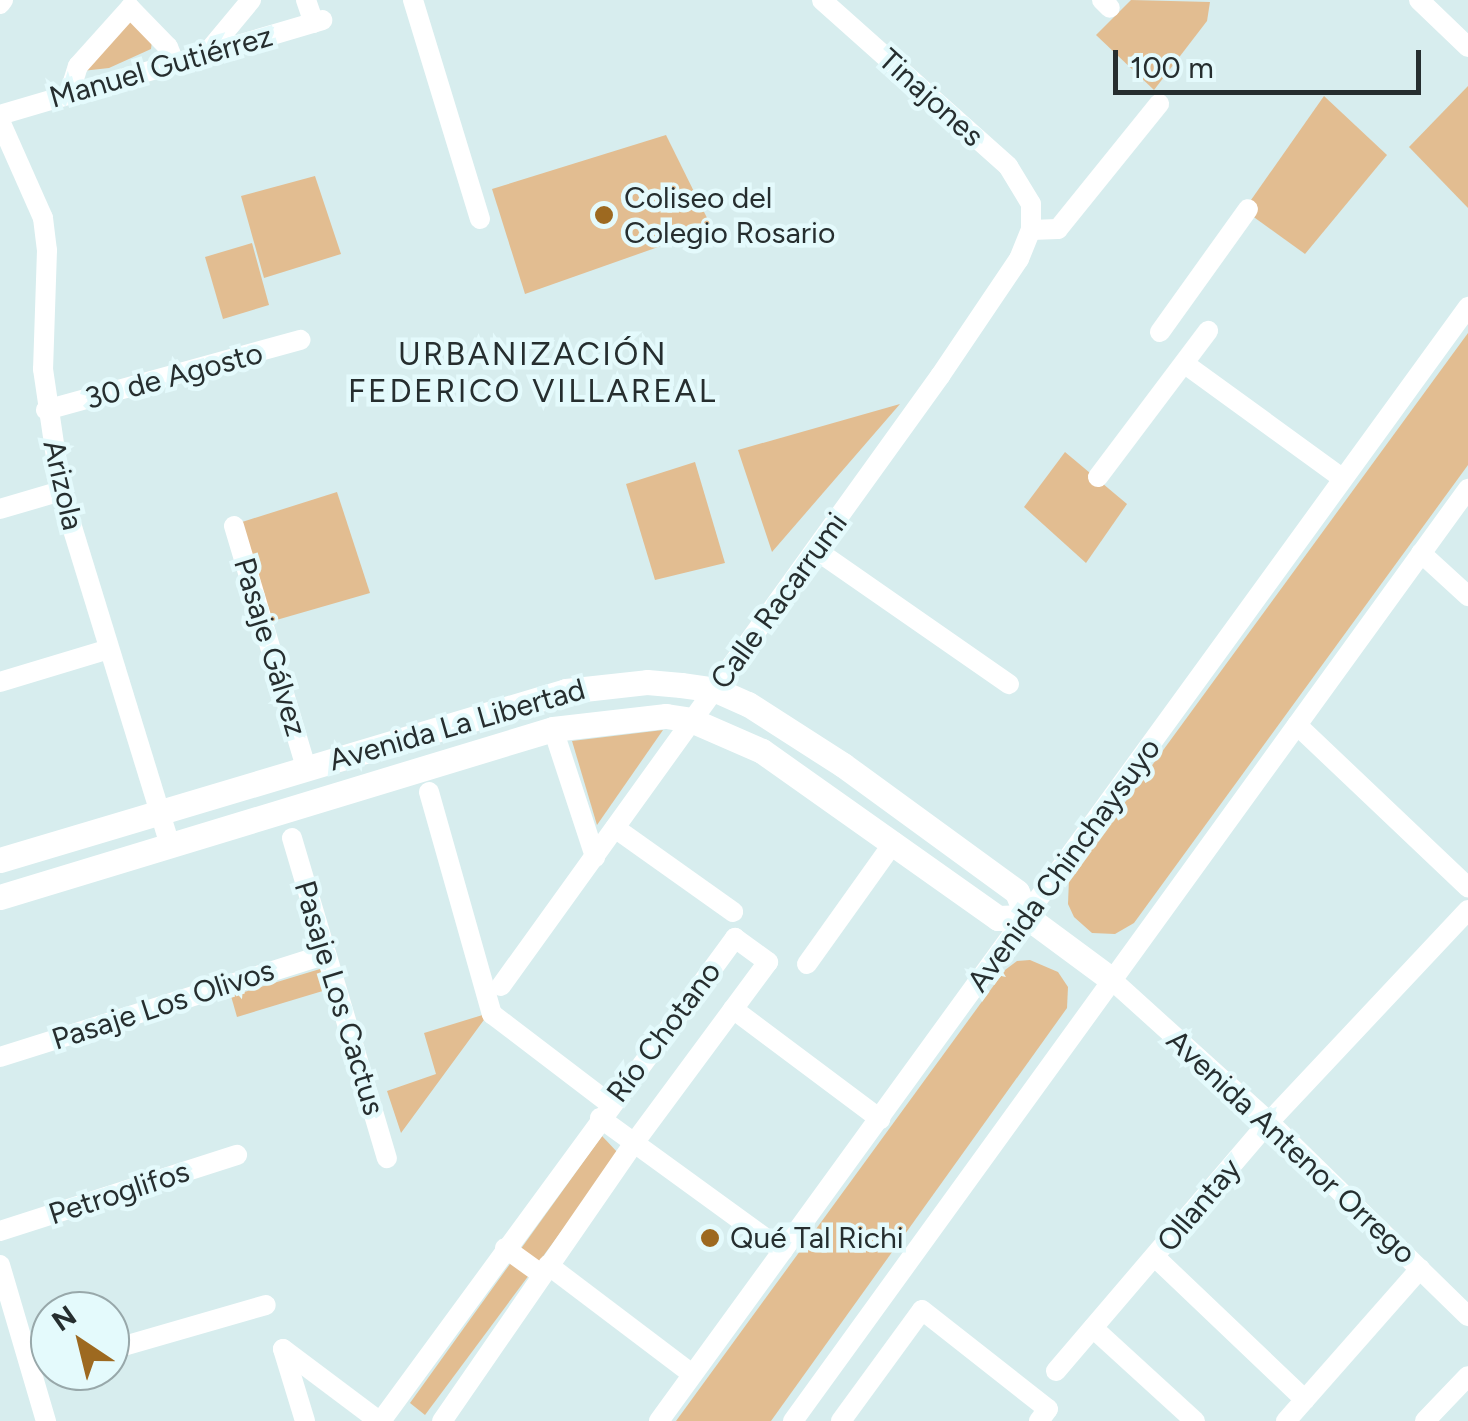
<!DOCTYPE html>
<html>
<head>
<meta charset="utf-8">
<style>
  body { margin:0 }
  #map { position:relative; width:1468px; height:1421px; overflow:hidden; background:#d7edee; font-family:Figtree,sans-serif }
  div>[style] { position:absolute }
  [style*='--x'] { left:calc(var(--x)*1px); top:calc(var(--y)*1px); width:calc(var(--w)*1px); rotate:calc(var(--a)*1deg) }
  .green>* { inset:0; background:#e2bd91 }
  .minor>* { height:20px; margin:-10px; padding:0 10px; transform-origin:10px; border-radius:10px; background:#fff }
  .major>* { height:25px; margin:-12.5px; padding:0 12.5px; transform-origin:12.5px; border-radius:12.5px; background:#fff }
  .dots>* { width:28px; height:28px; translate:-50% -50%; box-sizing:border-box; border:5px solid #e4fafc; border-radius:50% }
  span { translate:-50% -50%; white-space:nowrap; text-align:center; line-height:1.15; -webkit-text-stroke:9px #e4fafc; paint-order:stroke }
  .street-label { font-size:30px; color:#262e2f }
  .poi-label { font-size:30px; color:#262e2f }
  .left { translate:0 -50%; text-align:left }
  .neighbourhood-label { font-size:32px; color:#262e2f; letter-spacing:2.5px }
  .north { position:absolute; left:30px; top:1291px; width:100px; height:100px; box-sizing:border-box; background:#e4fafc; border:2px solid #98a8aa; border-radius:50%; rotate:325deg; font-size:28px; font-weight:700; line-height:40px; text-align:center; color:#262e2f }
  .north::after { content:''; display:block; margin:auto; width:35px; height:45px; background:#9d6920; clip-path:polygon(50% 0,100% 100%,50% 72%,0 100%) }
  .scale { position:absolute; left:1113px; top:50px; width:308px; height:45px; box-sizing:border-box; border:5px solid #262e2f; border-top:0; padding-left:12px; font-size:30px; line-height:35px; white-space:nowrap; color:#262e2f; -webkit-text-stroke:8px #e4fafc; paint-order:stroke }
</style>
</head>
<body>
<div id="map">
  <div class="green">
    <div style="clip-path:polygon(1131px 0,1210px 2px,1207px 21px,1154px 90px,1096px 35px)"></div>
    <div style="clip-path:polygon(130px 21px,152px 41px,151px 49px,109px 68px,82px 71px)"></div>
    <div style="clip-path:polygon(1468px 86px,1468px 208px,1409px 147px)"></div>
    <div style="clip-path:polygon(1324px 96px,1387px 155px,1305px 254px,1244px 210px)"></div>
    <div style="clip-path:polygon(666px 135px,712px 228px,525px 294px,492px 189px)"></div>
    <div style="clip-path:polygon(315px 176px,341px 254px,264px 278px,241px 196px)"></div>
    <div style="clip-path:polygon(252px 243px,269px 305px,223px 319px,205px 257px)"></div>
    <div style="clip-path:polygon(1468px 333px,1468px 465px,1134px 923px,1115px 934px,1092px 933px,1074px 917px,1068px 904px,1069px 879px)"></div>
    <div style="clip-path:polygon(900px 404px,772px 552px,738px 450px)"></div>
    <div style="clip-path:polygon(1065px 452px,1127px 504px,1086px 563px,1024px 507px)"></div>
    <div style="clip-path:polygon(695px 462px,725px 563px,655px 580px,626px 484px)"></div>
    <div style="clip-path:polygon(337px 492px,370px 593px,266px 623px,239px 523px)"></div>
    <div style="clip-path:polygon(663px 730px,597px 825px,572px 741px)"></div>
    <div style="clip-path:polygon(1030px 960px,1058px 972px,1068px 987px,1067px 1008px,771px 1421px,676px 1421px,1005px 970px,1017px 961px)"></div>
    <div style="clip-path:polygon(320px 969px,326px 990px,237px 1017px,231px 996px)"></div>
    <div style="clip-path:polygon(489px 1013px,401px 1133px,387px 1091px,436px 1074px,424px 1033px)"></div>
    <div style="clip-path:polygon(602px 1136px,619px 1154px,425px 1415px,410px 1403px)"></div>
  </div>
  <div class="minor">
    <div style="--x:306;--y:0;--w:24;--a:71"></div>
    <div style="--x:413;--y:0;--w:229;--a:73"></div>
    <div style="--x:1102;--y:0;--w:11;--a:45"></div>
    <div style="--x:1419;--y:0;--w:68;--a:43.8"></div>
    <div style="--x:0;--y:4;--w:5;--a:-53"></div>
    <div style="--x:207;--y:53;--w:69;--a:-50.3"></div>
    <div style="--x:77;--y:92;--w:11;--a:-112"></div>
    <div style="--x:73;--y:82;--w:17;--a:-73"></div>
    <div style="--x:78;--y:66;--w:78;--a:-48.1"></div>
    <div style="--x:130;--y:8;--w:54;--a:45.7"></div>
    <div style="--x:168;--y:47;--w:18;--a:68"></div>
    <div style="--x:0;--y:115;--w:336;--a:-16.4"></div>
    <div style="--x:0;--y:121;--w:106;--a:66.1"></div>
    <div style="--x:43;--y:218;--w:32;--a:83"></div>
    <div style="--x:47;--y:250;--w:119;--a:91.9"></div>
    <div style="--x:43;--y:369;--w:123;--a:81.6"></div>
    <div style="--x:61;--y:491;--w:370;--a:72.9"></div>
    <div style="--x:1031;--y:230;--w:27;--a:-2"></div>
    <div style="--x:1058;--y:229;--w:161;--a:-51.1"></div>
    <div style="--x:1160;--y:332;--w:151;--a:-54.4"></div>
    <div style="--x:1185;--y:364;--w:194;--a:36"></div>
    <div style="--x:46;--y:410;--w:264;--a:-15.4"></div>
    <div style="--x:1098;--y:477;--w:183;--a:-53"></div>
    <div style="--x:0;--y:509;--w:64;--a:-16.4"></div>
    <div style="--x:234;--y:526;--w:252;--a:73.4"></div>
    <div style="--x:816;--y:550;--w:235;--a:34.8"></div>
    <div style="--x:1421;--y:553;--w:64;--a:42.5"></div>
    <div style="--x:0;--y:682;--w:114;--a:-16.8"></div>
    <div style="--x:1297;--y:725;--w:236;--a:43.5"></div>
    <div style="--x:553;--y:729;--w:135;--a:71.8"></div>
    <div style="--x:429;--y:792;--w:231;--a:74.2"></div>
    <div style="--x:492;--y:1014;--w:148;--a:37.3"></div>
    <div style="--x:615;--y:828;--w:145;--a:35.4"></div>
    <div style="--x:292;--y:838;--w:334;--a:73.5"></div>
    <div style="--x:807;--y:964;--w:150;--a:-54.5"></div>
    <div style="--x:1112;--y:980;--w:212;--a:42.1"></div>
    <div style="--x:1269;--y:1122;--w:278;--a:44.3"></div>
    <div style="--x:501;--y:986;--w:752;--a:-54.26"></div>
    <div style="--x:940;--y:376;--w:141;--a:-56"></div>
    <div style="--x:1019;--y:259;--w:31;--a:-68"></div>
    <div style="--x:1031;--y:230;--w:26;--a:-90"></div>
    <div style="--x:1031;--y:204;--w:44;--a:-121.2"></div>
    <div style="--x:1008;--y:166;--w:249;--a:-138.3"></div>
    <div style="--x:733;--y:1009;--w:184;--a:36.8"></div>
    <div style="--x:0;--y:1057;--w:342;--a:-17.5"></div>
    <div style="--x:600;--y:1118;--w:226;--a:36"></div>
    <div style="--x:0;--y:1231;--w:249;--a:-17.8"></div>
    <div style="--x:505;--y:1248;--w:44;--a:35.8"></div>
    <div style="--x:1155;--y:1257;--w:207;--a:43.6"></div>
    <div style="--x:0;--y:1265;--w:163;--a:73.6"></div>
    <div style="--x:548;--y:1265;--w:181;--a:37.1"></div>
    <div style="--x:1093;--y:1328;--w:138;--a:42.4"></div>
    <div style="--x:283;--y:1349;--w:120;--a:36.9"></div>
    <div style="--x:283;--y:1349;--w:75;--a:73"></div>
    <div style="--x:110;--y:1350;--w:162;--a:-16.1"></div>
    <div style="--x:1056;--y:1371;--w:328;--a:-49.5"></div>
    <div style="--x:1269;--y:1122;--w:291;--a:-46.8"></div>
    <div style="--x:381;--y:1421;--w:599;--a:-53.76"></div>
    <div style="--x:735;--y:938;--w:41;--a:36"></div>
    <div style="--x:768;--y:962;--w:225;--a:126.5"></div>
    <div style="--x:634;--y:1143;--w:338;--a:124.6"></div>
    <div style="--x:659;--y:1421;--w:1377;--a:-54.01"></div>
    <div style="--x:793;--y:1421;--w:1151;--a:-54.09"></div>
    <div style="--x:841;--y:1421;--w:137;--a:-53.9"></div>
    <div style="--x:922;--y:1310;--w:160;--a:38.2"></div>
    <div style="--x:1048;--y:1409;--w:15;--a:127"></div>
    <div style="--x:1286;--y:1421;--w:203;--a:-48.6"></div>
    <div style="--x:1425;--y:1421;--w:62;--a:-46.3"></div>
  </div>
  <div class="major">
    <div style="--x:0;--y:860;--w:591;--a:-16.62"></div>
    <div style="--x:566;--y:691;--w:81;--a:-6.3"></div>
    <div style="--x:647;--y:682;--w:34;--a:5"></div>
    <div style="--x:681;--y:685;--w:35;--a:8"></div>
    <div style="--x:716;--y:690;--w:35;--a:24"></div>
    <div style="--x:748;--y:704;--w:113;--a:32.7"></div>
    <div style="--x:843;--y:765;--w:215;--a:36.1"></div>
    <div style="--x:1017;--y:892;--w:27;--a:68"></div>
    <div style="--x:1027;--y:917;--w:106;--a:36.5"></div>
    <div style="--x:0;--y:897;--w:578;--a:-16.9"></div>
    <div style="--x:553;--y:729;--w:114;--a:-6.6"></div>
    <div style="--x:666;--y:716;--w:25;--a:9"></div>
    <div style="--x:691;--y:720;--w:77;--a:23.6"></div>
    <div style="--x:762;--y:751;--w:289;--a:35.3"></div>
    <div style="--x:998;--y:918;--w:29;--a:-2"></div>
  </div>
  <div class="dots">
    <div style="left:604px;top:215px;background:#9d6920"></div>
    <div style="left:710px;top:1238px;background:#9d6920"></div>
  </div>
  <div class="street-label">
    <span style="left:161px;top:67px;rotate:-16deg">Manuel Gutiérrez</span>
    <span style="left:931px;top:98px;rotate:42deg">Tinajones</span>
    <span style="left:174px;top:376px;rotate:-15deg">30 de Agosto</span>
    <span style="left:63px;top:485px;rotate:77deg">Arizola</span>
    <span style="left:779px;top:601px;rotate:-54deg">Calle Racarrumi</span>
    <span style="left:270px;top:647px;rotate:73deg">Pasaje Gálvez</span>
    <span style="left:457px;top:725px;rotate:-16deg">Avenida La Libertad</span>
    <span style="left:1064px;top:865px;rotate:-54deg">Avenida Chinchaysuyo</span>
    <span style="left:339px;top:998px;rotate:73deg">Pasaje Los Cactus</span>
    <span style="left:163px;top:1005px;rotate:-18deg">Pasaje Los Olivos</span>
    <span style="left:664px;top:1032px;rotate:-53deg">Río Chotano</span>
    <span style="left:1291px;top:1147px;rotate:43deg">Avenida Antenor Orrego</span>
    <span style="left:119px;top:1193px;rotate:-18deg">Petroglifos</span>
    <span style="left:1199px;top:1205px;rotate:-50deg">Ollantay</span>
  </div>
  <div class="poi-label">
    <span class="left" style="left:624px;top:215px">Coliseo del<br>Colegio Rosario</span>
    <span class="left" style="left:730px;top:1238px">Qué Tal Richi</span>
  </div>
  <div class="neighbourhood-label">
    <span style="left:533px;top:373px">URBANIZACIÓN<br>FEDERICO VILLAREAL</span>
  </div>
  <div class="north">N</div>
  <div class="scale">100 m</div>
</div>
</body>
</html>
